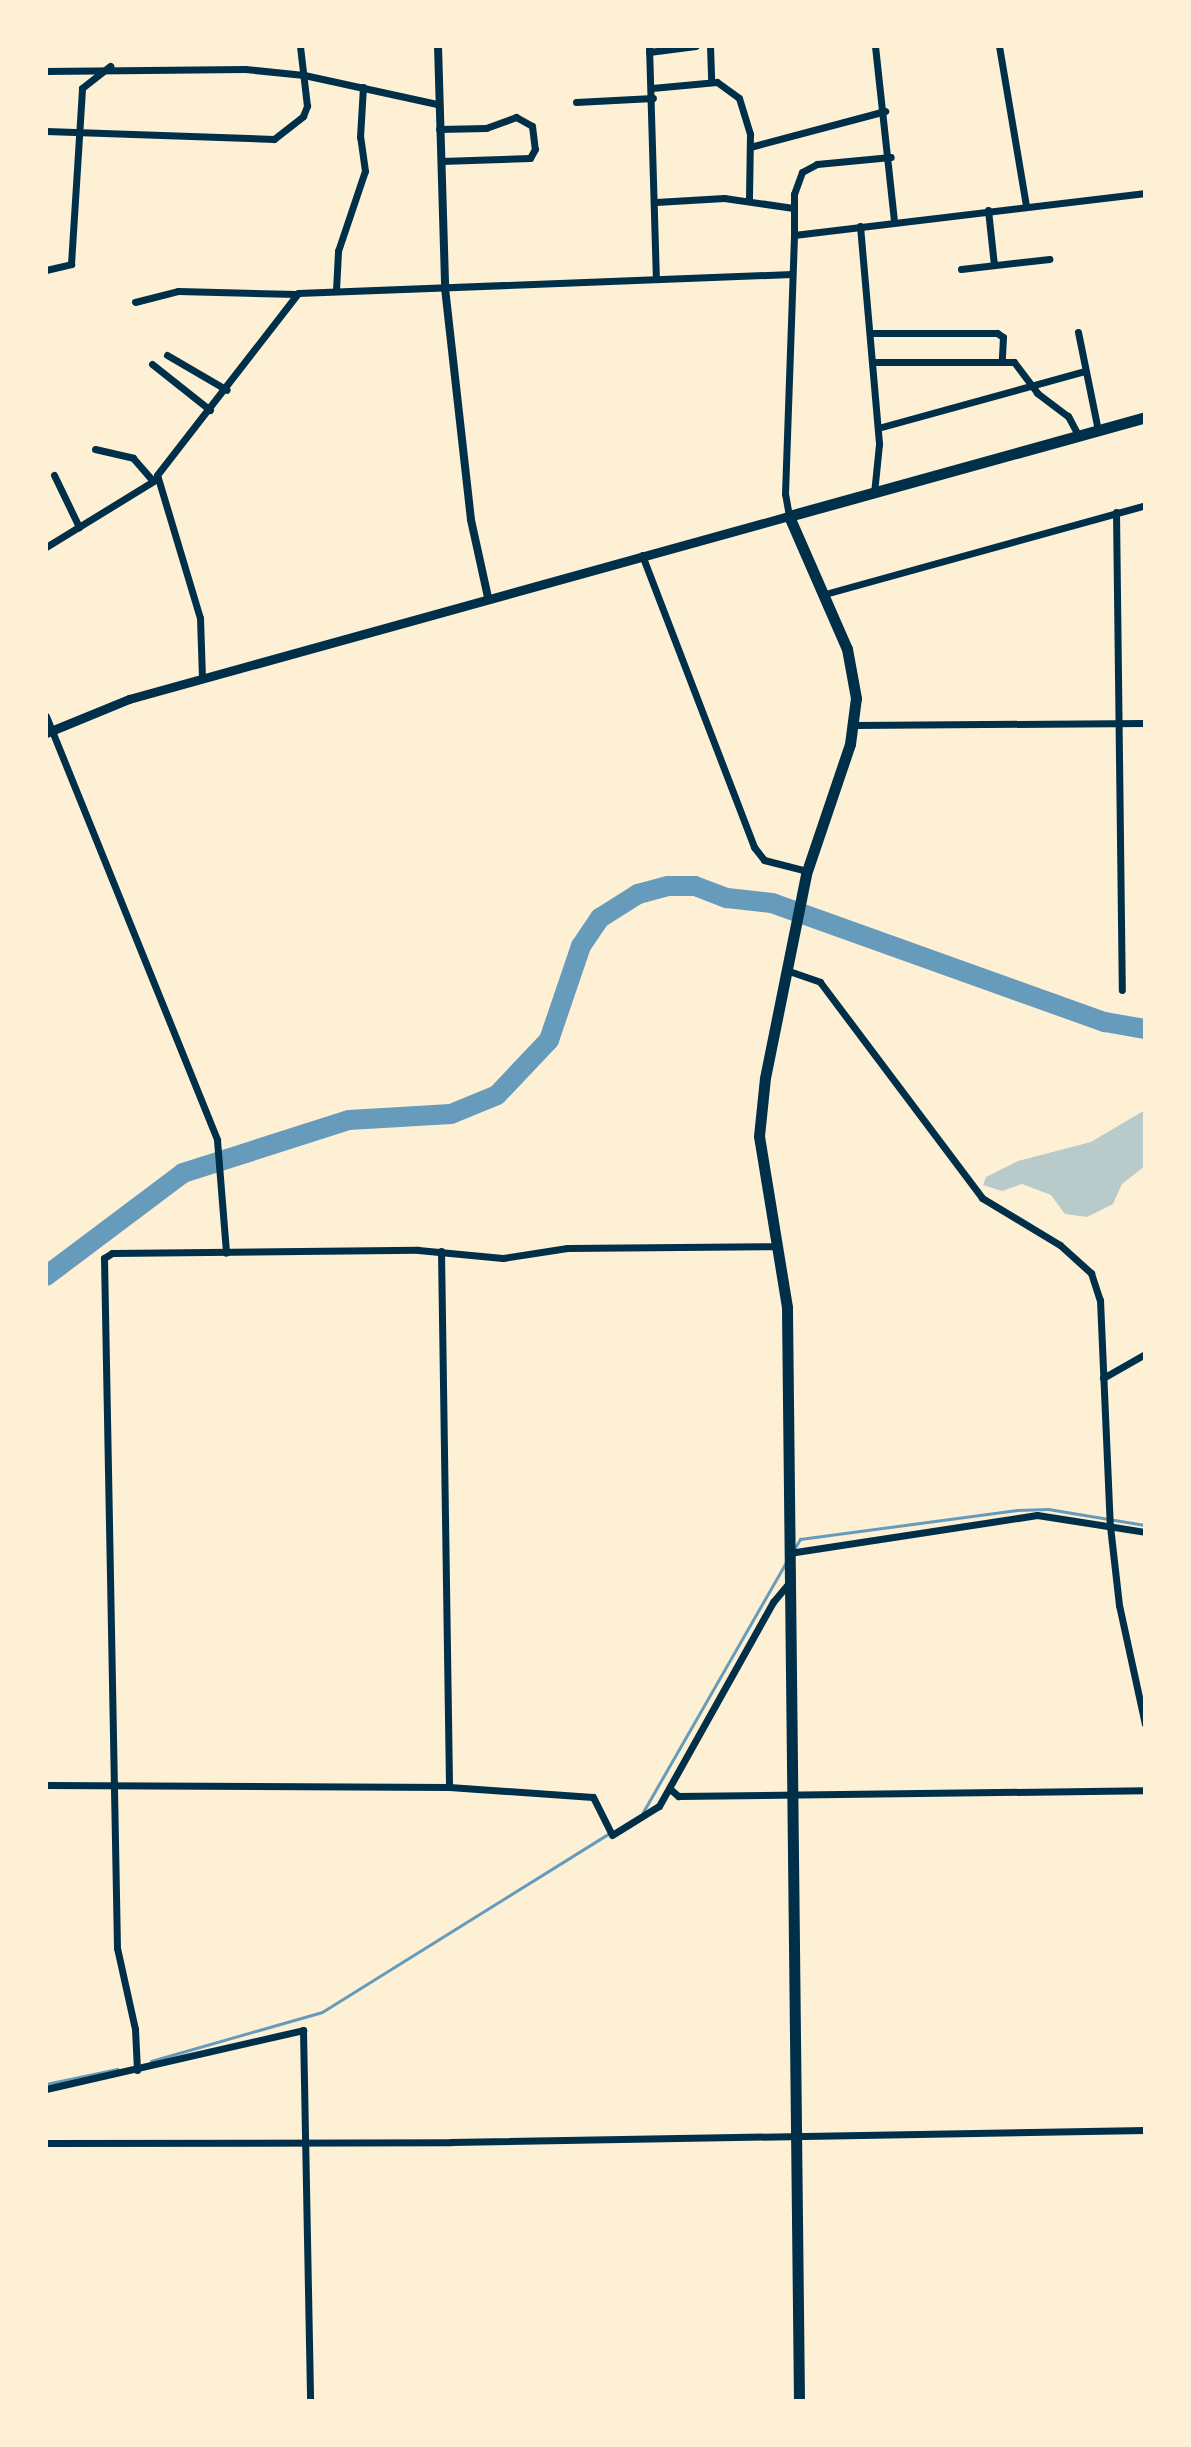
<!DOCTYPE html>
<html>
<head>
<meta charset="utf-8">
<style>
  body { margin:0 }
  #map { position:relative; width:1191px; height:2447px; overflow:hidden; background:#fdf0d5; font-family:Quicksand,sans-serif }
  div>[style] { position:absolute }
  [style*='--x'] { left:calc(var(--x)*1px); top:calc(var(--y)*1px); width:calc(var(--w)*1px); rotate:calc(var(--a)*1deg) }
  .green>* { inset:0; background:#b9caca }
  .stream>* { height:3px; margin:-1.5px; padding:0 1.5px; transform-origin:1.5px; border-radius:1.5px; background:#669bbc }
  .river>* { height:20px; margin:-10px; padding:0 10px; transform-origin:10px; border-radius:10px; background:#669bbc }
  .minor>* { height:7px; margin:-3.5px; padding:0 3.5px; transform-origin:3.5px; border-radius:3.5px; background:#003049 }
  .tertiary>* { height:8px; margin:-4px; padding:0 4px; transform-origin:4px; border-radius:4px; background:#003049 }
  .secondary>* { height:9px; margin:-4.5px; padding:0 4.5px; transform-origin:4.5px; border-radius:4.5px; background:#003049 }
  .primary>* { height:11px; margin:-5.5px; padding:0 5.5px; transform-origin:5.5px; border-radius:5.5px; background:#003049 }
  span { translate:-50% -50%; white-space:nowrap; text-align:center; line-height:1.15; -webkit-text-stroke:7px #fdf0d5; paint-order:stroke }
  .frame { position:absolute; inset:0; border:48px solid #fdf0d5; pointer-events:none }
</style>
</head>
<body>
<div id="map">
  <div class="green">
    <div style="clip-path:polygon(1145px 1110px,1145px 1166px,1122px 1184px,1113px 1204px,1087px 1217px,1065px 1214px,1051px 1195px,1022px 1184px,1002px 1191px,983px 1185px,986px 1177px,1018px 1161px,1091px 1142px)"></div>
  </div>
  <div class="stream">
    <div style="--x:794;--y:1549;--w:12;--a:-59"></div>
    <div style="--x:800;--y:1539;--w:219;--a:-7.6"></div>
    <div style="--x:1017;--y:1510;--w:31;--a:-2"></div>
    <div style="--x:1048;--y:1509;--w:98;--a:9.4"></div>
    <div style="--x:643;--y:1812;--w:288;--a:-60.2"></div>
    <div style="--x:151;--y:2061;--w:178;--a:-16"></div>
    <div style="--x:322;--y:2012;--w:339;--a:-31.9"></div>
    <div style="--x:46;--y:2084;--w:73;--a:-11.9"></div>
  </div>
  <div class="river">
    <div style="--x:46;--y:1276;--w:171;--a:-36.9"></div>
    <div style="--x:183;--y:1173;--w:174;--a:-17.7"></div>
    <div style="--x:349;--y:1120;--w:102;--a:-3.4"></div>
    <div style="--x:451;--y:1114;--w:50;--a:-22.4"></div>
    <div style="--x:497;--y:1095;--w:76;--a:-46.6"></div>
    <div style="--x:549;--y:1040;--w:99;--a:-71.2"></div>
    <div style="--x:581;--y:946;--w:34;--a:-56"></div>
    <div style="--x:600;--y:918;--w:45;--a:-32.3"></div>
    <div style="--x:638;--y:894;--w:31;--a:-15"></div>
    <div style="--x:668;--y:886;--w:27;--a:0"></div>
    <div style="--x:695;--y:886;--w:34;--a:21"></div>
    <div style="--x:727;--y:898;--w:45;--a:6.3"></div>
    <div style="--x:772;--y:903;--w:354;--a:19.7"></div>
    <div style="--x:1105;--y:1022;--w:41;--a:9.9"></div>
  </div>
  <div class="minor">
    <div style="--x:649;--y:46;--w:231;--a:88.3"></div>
    <div style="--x:710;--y:46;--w:36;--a:88"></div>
    <div style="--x:875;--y:46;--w:176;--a:83.8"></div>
    <div style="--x:999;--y:46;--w:161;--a:80.4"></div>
    <div style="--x:649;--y:52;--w:47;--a:-7.3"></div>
    <div style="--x:46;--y:71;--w:199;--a:-0.6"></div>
    <div style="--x:245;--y:69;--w:59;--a:5.8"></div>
    <div style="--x:304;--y:75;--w:136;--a:12.3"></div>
    <div style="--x:652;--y:88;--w:65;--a:-5.3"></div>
    <div style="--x:717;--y:82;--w:27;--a:36"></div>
    <div style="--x:739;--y:98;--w:38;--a:73"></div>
    <div style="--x:750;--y:134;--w:67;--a:90.9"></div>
    <div style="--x:576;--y:102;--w:77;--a:-3"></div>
    <div style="--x:439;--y:129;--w:47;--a:-1.2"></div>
    <div style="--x:486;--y:128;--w:32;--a:-20"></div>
    <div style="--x:516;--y:117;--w:18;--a:29"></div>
    <div style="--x:532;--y:126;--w:23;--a:83"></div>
    <div style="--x:535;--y:149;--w:10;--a:119"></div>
    <div style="--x:530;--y:158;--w:89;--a:178.1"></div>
    <div style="--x:46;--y:131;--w:228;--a:2"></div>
    <div style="--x:274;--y:139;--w:37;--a:-38"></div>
    <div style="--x:303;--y:116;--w:11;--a:-68"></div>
    <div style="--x:307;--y:106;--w:60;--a:-96.7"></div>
    <div style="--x:750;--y:147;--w:140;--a:-14.9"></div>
    <div style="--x:656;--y:202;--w:68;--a:-3.4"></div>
    <div style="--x:724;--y:198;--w:70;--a:8.2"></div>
    <div style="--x:988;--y:210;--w:55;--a:83.8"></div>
    <div style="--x:860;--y:226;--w:219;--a:85"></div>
    <div style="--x:879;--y:444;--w:49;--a:95.8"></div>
    <div style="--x:794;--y:235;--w:41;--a:-90"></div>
    <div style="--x:794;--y:194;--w:23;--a:-70"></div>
    <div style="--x:802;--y:172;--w:17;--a:-28"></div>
    <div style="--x:817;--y:164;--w:74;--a:-5.4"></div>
    <div style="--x:961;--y:269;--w:89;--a:-6.5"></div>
    <div style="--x:46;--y:270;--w:26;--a:-13"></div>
    <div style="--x:71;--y:264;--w:176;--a:-86.4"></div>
    <div style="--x:82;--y:88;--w:36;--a:-38"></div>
    <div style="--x:336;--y:290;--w:39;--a:-87"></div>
    <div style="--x:338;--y:251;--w:84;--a:-71.4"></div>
    <div style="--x:365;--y:171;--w:34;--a:-98"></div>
    <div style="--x:360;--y:137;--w:50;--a:-86.6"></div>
    <div style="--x:135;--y:302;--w:44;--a:-14.3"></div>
    <div style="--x:178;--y:291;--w:118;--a:1.5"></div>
    <div style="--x:1078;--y:332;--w:100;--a:78.5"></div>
    <div style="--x:870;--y:333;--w:127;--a:0"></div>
    <div style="--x:997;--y:333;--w:7;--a:34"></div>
    <div style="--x:1003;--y:337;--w:22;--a:93"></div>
    <div style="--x:167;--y:355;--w:69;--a:30.3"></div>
    <div style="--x:872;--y:362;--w:142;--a:0"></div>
    <div style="--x:1014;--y:362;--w:39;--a:53"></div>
    <div style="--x:1037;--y:393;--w:39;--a:37"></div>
    <div style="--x:1068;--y:416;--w:21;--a:62"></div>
    <div style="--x:152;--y:364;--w:74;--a:38.4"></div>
    <div style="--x:878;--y:428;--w:215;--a:-15.4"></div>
    <div style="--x:95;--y:449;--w:39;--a:13"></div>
    <div style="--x:133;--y:458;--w:30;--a:49"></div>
    <div style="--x:54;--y:475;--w:58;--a:64.3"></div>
    <div style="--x:1116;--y:512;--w:478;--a:89.3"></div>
    <div style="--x:789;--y:516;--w:22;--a:-100"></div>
    <div style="--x:785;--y:494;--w:259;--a:-88"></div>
    <div style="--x:794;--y:235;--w:354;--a:-6.8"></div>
    <div style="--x:46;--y:547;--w:130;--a:-31.5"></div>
    <div style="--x:642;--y:555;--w:313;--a:69"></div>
    <div style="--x:754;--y:847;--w:16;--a:52"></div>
    <div style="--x:764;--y:860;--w:44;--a:14.3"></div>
    <div style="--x:825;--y:594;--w:332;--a:-15.5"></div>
    <div style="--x:202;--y:678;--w:60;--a:-91.9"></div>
    <div style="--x:200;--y:618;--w:149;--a:-106.7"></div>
    <div style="--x:157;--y:475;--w:230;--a:-52.2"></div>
    <div style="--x:298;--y:293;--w:494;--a:-2.2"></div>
    <div style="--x:46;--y:716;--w:457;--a:68"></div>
    <div style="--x:217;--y:1140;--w:113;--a:85.4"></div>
    <div style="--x:855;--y:725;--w:290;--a:-0.4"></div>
    <div style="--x:786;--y:970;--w:36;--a:19"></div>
    <div style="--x:820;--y:982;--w:270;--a:53.1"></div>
    <div style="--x:982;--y:1198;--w:91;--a:31.1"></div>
    <div style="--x:1060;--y:1245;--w:42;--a:42.1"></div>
    <div style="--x:1091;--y:1273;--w:28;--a:72"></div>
    <div style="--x:1100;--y:1300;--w:226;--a:87.5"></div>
    <div style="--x:1110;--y:1526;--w:80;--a:83.5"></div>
    <div style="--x:1119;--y:1605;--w:122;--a:77.7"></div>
    <div style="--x:441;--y:1251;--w:536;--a:89.14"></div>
    <div style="--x:1103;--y:1378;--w:48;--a:-29.7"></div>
    <div style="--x:789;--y:1553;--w:251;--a:-8.7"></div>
    <div style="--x:1037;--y:1515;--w:109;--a:8.9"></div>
    <div style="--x:46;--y:1785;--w:403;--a:0.3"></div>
    <div style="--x:449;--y:1787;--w:144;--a:4"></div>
    <div style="--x:593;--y:1797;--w:42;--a:63.4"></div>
    <div style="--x:612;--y:1835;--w:55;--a:-31.7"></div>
    <div style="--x:659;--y:1806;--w:234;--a:-60.8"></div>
    <div style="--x:773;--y:1602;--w:25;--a:-50"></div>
    <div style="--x:670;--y:1789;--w:11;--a:41"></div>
    <div style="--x:678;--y:1796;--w:467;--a:-0.7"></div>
    <div style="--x:137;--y:2070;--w:41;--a:-92.8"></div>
    <div style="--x:135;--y:2029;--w:83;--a:-102.5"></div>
    <div style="--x:117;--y:1948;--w:690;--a:-91.08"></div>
    <div style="--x:104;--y:1258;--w:9;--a:-32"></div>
    <div style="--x:112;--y:1253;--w:306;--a:-0.6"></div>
    <div style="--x:418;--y:1250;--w:85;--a:5.4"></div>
    <div style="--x:503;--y:1258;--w:65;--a:-8.9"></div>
    <div style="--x:567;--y:1248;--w:209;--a:-0.5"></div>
    <div style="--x:46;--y:2089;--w:264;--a:-12.9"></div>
    <div style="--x:303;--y:2030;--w:371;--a:88.9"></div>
    <div style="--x:46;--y:2143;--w:405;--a:-0.1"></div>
    <div style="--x:451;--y:2142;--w:694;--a:-0.99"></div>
  </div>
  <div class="tertiary">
    <div style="--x:438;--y:46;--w:242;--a:88.3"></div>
    <div style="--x:445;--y:288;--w:233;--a:83.6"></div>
    <div style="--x:471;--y:520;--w:79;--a:77.6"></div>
  </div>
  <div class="secondary">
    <div style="--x:46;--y:733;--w:90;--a:-22.3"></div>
    <div style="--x:129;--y:699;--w:685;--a:-15.5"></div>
  </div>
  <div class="primary">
    <div style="--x:799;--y:2401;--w:1094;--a:-90.63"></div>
    <div style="--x:787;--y:1307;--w:173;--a:-99.3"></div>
    <div style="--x:759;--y:1136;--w:58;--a:-84.1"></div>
    <div style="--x:765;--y:1078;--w:208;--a:-78.6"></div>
    <div style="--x:806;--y:874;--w:137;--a:-71.3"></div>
    <div style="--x:850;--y:744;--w:46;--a:-82.6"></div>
    <div style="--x:856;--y:698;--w:50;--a:-100.4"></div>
    <div style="--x:847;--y:649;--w:145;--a:-113.6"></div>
    <div style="--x:789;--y:516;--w:370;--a:-15.5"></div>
  </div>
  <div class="frame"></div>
</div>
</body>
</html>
